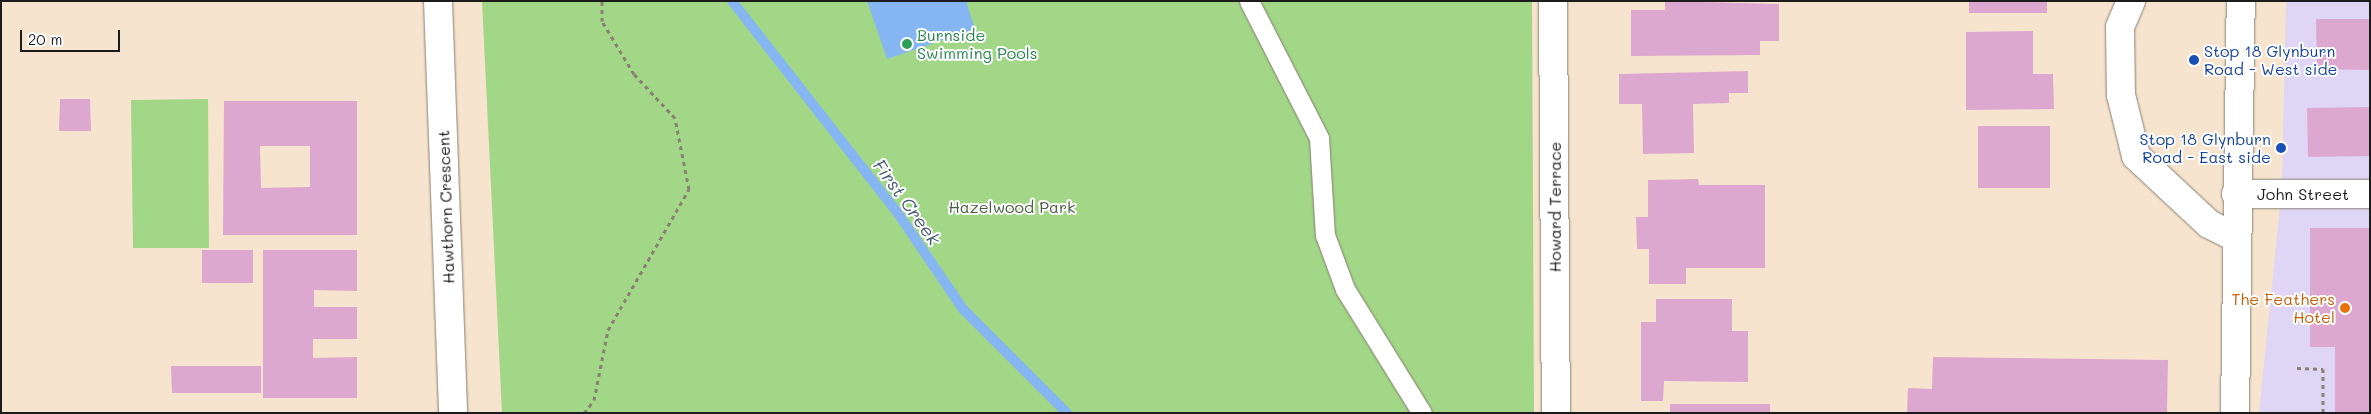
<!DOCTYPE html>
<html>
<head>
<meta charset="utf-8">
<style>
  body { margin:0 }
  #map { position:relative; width:2371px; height:414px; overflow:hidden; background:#f7e4ce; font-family:Mali,sans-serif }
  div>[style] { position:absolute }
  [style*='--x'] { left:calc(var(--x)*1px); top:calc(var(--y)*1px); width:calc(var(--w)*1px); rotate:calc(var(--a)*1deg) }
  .built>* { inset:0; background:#dfd5f5 }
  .green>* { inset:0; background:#a2d787 }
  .water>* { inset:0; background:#85b6f1 }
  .stream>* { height:10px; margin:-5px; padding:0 5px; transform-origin:5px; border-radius:5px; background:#85b6f1 }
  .building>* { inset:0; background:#dda8cf }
  .path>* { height:3px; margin-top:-1.5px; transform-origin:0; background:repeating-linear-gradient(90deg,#8a8075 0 4px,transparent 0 8px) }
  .roads { filter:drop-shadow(0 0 1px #8a8075) drop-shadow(0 0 1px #8a8075) }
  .lane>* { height:19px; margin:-9.5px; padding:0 9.5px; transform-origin:9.5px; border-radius:9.5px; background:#fff }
  .street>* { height:28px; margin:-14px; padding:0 14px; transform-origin:14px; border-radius:14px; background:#fff }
  .secondary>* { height:28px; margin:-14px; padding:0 14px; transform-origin:14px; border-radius:14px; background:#fff }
  .dots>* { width:14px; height:14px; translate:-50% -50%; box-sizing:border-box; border:2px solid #fff; border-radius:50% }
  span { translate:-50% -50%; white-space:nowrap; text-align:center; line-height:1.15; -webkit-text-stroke:4px #fff; paint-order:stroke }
  .leisure-label { font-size:16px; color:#27864d }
  .left { translate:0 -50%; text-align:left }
  .transit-label { font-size:16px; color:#164399 }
  .right { translate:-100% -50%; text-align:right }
  .street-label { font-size:16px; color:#1c1c1c }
  .park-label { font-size:16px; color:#4b5d41 }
  .food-label { font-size:16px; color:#c56008 }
  .water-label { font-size:18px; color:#465a71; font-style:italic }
  .frame { position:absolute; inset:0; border:2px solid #1c1c1c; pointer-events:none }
  .scale { position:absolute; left:20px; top:30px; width:100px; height:22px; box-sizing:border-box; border:2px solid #1c1c1c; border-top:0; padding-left:6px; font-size:15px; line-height:18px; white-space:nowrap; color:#1c1c1c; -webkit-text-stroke:4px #fff; paint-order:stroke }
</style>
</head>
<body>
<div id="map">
  <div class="built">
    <div style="clip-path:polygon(2286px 1px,2370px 1px,2370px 413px,2259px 413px,2282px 186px)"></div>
  </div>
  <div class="green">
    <div style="clip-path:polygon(482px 1px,1532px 1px,1534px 413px,502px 413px)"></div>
    <div style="clip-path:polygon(208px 99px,209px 248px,133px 248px,131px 100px)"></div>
  </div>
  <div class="water">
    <div style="clip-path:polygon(867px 1px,966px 1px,975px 29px,887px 59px)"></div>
  </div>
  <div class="stream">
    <div style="--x:732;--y:1;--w:268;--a:52"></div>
    <div style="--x:897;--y:212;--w:117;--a:55.8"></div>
    <div style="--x:963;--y:309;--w:147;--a:45"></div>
  </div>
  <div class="building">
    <div style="clip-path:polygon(1665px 1px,1779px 4px,1779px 41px,1760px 41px,1760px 55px,1631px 56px,1631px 10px,1665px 10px)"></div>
    <div style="clip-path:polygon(1969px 1px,2047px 1px,2047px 13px,1969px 13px)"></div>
    <div style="clip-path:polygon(2316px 19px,2370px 19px,2370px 70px,2317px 69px)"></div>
    <div style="clip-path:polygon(2033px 31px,2033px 74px,2053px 74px,2054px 109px,1966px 110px,1966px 32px)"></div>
    <div style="clip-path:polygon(1748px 71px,1748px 93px,1729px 93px,1729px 103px,1693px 104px,1694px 153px,1643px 154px,1642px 104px,1619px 104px,1619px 74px)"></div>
    <div style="clip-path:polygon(60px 99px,90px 99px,91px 131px,59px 131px)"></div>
    <div style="clip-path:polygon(evenodd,224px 101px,357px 101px,357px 235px,223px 235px,224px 101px,260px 146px,310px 146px,310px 187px,261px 188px,260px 146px)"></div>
    <div style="clip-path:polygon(2370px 107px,2370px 156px,2308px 157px,2307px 108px)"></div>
    <div style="clip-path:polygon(1978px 126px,2050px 126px,2050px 188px,1978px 188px)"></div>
    <div style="clip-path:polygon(1698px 179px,1699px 185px,1765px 185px,1765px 268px,1686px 268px,1686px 284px,1649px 284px,1649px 249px,1637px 249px,1636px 217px,1648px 217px,1648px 180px)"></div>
    <div style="clip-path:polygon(2310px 228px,2370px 228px,2370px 413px,2335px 413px,2335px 347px,2310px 347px)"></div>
    <div style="clip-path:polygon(202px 250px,253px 250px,253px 283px,202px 283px)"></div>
    <div style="clip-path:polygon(263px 250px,357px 250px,357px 291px,314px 290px,314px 307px,357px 307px,357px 339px,313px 339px,313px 358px,357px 357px,357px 398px,263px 398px)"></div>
    <div style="clip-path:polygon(1656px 299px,1732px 299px,1732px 331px,1748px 331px,1748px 382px,1664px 381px,1663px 401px,1641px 401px,1641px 322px,1656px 322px)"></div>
    <div style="clip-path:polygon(1933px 357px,2168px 360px,2167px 413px,1907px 413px,1908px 388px,1932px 389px)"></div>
    <div style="clip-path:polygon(171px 366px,261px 366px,261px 393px,172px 393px)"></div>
    <div style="clip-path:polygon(1670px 404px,1770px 404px,1770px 413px,1670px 413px)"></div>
  </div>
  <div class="path">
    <div style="--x:2297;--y:368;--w:26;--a:2"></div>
    <div style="--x:2323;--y:369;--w:44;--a:90"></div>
    <div style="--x:584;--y:413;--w:16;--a:-52"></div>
    <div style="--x:594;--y:400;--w:71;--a:-78.7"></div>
    <div style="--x:608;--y:330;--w:163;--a:-60.1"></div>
    <div style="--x:689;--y:189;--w:72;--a:-101.2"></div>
    <div style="--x:675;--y:118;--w:60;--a:-133"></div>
    <div style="--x:634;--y:74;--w:62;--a:-121.1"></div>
    <div style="--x:602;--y:21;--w:20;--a:-90"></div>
  </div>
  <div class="roads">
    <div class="lane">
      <div style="--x:1249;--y:1;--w:154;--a:62.9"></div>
      <div style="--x:1319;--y:138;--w:97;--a:86.5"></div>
      <div style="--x:1325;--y:235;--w:58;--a:69.7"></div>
      <div style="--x:1345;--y:289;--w:146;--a:58.2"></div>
    </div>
    <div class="street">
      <div style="--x:438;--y:1;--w:412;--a:87.9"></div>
      <div style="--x:1553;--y:1;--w:412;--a:89.6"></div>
      <div style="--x:2131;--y:1;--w:28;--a:113"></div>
      <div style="--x:2120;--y:27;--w:68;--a:89.2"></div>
      <div style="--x:2121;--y:95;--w:63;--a:76.2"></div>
      <div style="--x:2136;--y:156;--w:100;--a:43"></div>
      <div style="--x:2209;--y:224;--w:30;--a:27"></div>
      <div style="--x:2236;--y:194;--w:134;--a:0"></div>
    </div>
    <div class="secondary">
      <div style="--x:2235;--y:413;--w:412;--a:-89.2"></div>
    </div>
  </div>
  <div class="dots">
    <div style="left:907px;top:44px;background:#2e9e5b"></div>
    <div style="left:2194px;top:60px;background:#1a4fb4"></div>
    <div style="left:2281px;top:148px;background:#1a4fb4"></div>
    <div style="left:2345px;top:308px;background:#e8710a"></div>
  </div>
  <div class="leisure-label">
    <span class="left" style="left:917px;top:44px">Burnside<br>Swimming Pools</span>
  </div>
  <div class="transit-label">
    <span class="left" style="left:2204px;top:60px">Stop 18 Glynburn<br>Road - West side</span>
    <span class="right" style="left:2271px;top:148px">Stop 18 Glynburn<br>Road - East side</span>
  </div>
  <div class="street-label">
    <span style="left:2303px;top:194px">John Street</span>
    <span style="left:446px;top:207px;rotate:-92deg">Hawthorn Crescent</span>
    <span style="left:1555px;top:207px;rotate:-90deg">Howard Terrace</span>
  </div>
  <div class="park-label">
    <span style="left:1012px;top:207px">Hazelwood Park</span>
  </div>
  <div class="food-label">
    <span class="right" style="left:2335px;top:308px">The Feathers<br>Hotel</span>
  </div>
  <div class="water-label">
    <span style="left:907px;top:202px;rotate:54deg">First Creek</span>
  </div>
  <div class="frame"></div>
  <div class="scale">20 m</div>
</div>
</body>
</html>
